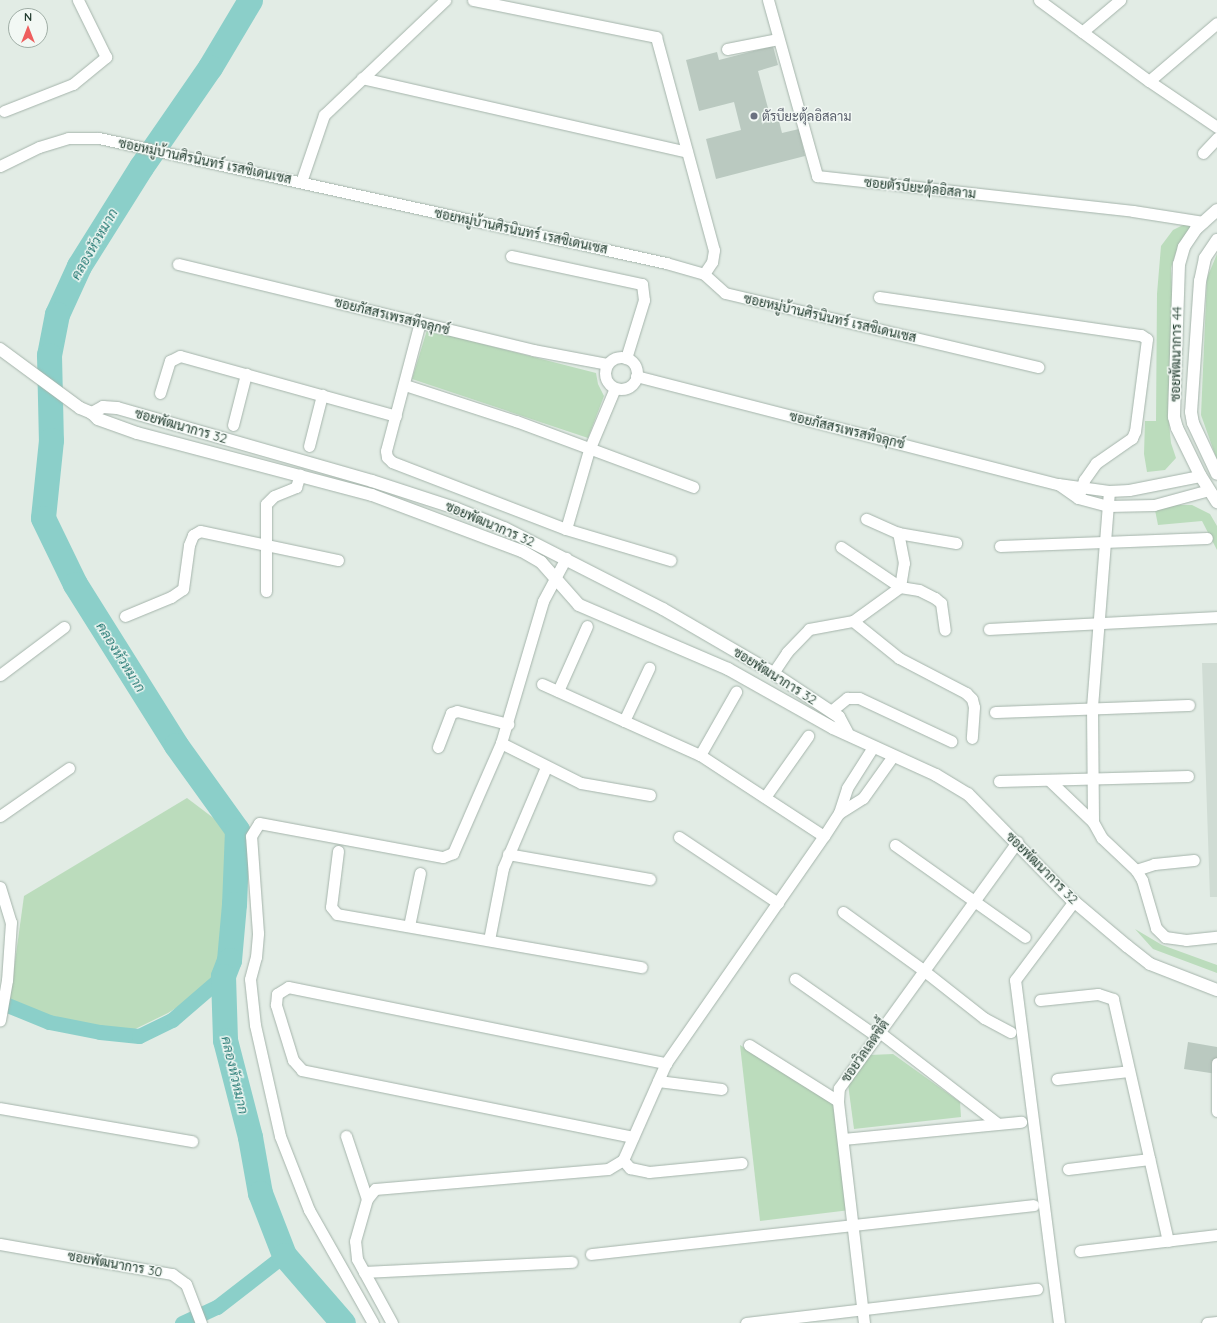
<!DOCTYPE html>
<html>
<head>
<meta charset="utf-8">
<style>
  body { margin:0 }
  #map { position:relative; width:1217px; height:1323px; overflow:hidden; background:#e2ece5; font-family:Quicksand,Sarabun,sans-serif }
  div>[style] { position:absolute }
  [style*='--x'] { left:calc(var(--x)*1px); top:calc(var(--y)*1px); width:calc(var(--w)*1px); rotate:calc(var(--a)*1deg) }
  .built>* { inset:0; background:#d0dcd4 }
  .green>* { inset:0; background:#bbdcbc }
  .canal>* { height:15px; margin:-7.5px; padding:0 7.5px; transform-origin:7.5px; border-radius:7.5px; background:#8bcfc9 }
  .river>* { height:25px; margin:-12.5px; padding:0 12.5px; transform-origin:12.5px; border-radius:12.5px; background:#8bcfc9 }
  .building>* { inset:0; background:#bac9c0 }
  .roads { filter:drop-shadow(0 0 1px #a5b4ab) drop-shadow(0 0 1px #a5b4ab) }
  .street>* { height:11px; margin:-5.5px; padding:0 5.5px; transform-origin:5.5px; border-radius:5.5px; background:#fff }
  .street>.ring { margin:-5.5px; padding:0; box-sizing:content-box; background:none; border:11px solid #fff; border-radius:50% }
  .secondary>* { height:12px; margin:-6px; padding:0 6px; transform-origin:6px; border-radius:6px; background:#fff }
  .dots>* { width:11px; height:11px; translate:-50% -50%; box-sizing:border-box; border:2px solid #f2f8f4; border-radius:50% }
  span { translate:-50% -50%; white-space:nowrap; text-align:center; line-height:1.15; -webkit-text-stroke:3px #f2f8f4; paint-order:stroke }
  .worship-label { font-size:13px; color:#5b616d }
  .left { translate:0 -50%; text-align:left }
  .street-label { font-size:13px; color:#223c2f }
  .water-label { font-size:14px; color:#1e7670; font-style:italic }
  .north { position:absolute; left:8px; top:8px; width:40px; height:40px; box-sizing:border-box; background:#f2f8f4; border:1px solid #9fada5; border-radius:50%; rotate:0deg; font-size:11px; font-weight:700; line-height:16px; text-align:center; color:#223c2f }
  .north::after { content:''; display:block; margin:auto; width:14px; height:18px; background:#ee5e5e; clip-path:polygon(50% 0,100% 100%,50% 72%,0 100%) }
</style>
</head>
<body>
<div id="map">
  <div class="built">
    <div style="clip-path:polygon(1202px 663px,1217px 663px,1217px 897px,1210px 897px)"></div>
  </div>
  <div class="green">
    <div style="clip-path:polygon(1185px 224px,1192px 226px,1179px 243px,1171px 268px,1172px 295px,1168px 413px,1171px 443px,1176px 458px,1165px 470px,1147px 472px,1144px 454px,1145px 421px,1156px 421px,1157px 294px,1161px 246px,1173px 230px)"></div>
    <div style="clip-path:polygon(1217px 254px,1217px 460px,1201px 415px,1207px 278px)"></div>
    <div style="clip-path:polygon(427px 330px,596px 373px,598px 384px,604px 396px,588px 438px,412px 379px)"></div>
    <div style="clip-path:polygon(1176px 505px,1192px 505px,1210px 514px,1217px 526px,1217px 550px,1202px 521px,1158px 525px,1155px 510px)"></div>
    <div style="clip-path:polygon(187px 798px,228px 829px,234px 904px,217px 982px,168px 1013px,125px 1034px,9px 1005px,24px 896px)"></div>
    <div style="clip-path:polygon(1135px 929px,1162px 945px,1217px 965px,1217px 973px,1153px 949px)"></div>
    <div style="clip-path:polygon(740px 1045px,834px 1104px,850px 1210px,760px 1221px)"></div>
    <div style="clip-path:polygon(893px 1054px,960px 1102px,961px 1117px,854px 1129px,848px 1084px,870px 1055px)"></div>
  </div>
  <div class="canal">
    <div style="--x:0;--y:1002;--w:53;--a:22.2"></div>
    <div style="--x:49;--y:1022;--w:52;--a:11.1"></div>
    <div style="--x:100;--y:1032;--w:39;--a:6"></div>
    <div style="--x:139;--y:1036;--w:37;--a:-26"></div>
    <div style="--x:172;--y:1020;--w:67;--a:-40.8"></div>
    <div style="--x:182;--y:1323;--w:38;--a:-25"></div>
    <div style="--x:217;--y:1307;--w:85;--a:-37.8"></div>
  </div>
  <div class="river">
    <div style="--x:250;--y:0;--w:78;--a:120.8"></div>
    <div style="--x:210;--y:67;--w:121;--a:124.6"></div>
    <div style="--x:141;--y:167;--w:117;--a:122.1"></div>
    <div style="--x:79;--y:266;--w:53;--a:114.6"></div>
    <div style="--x:57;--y:314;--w:42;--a:101"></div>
    <div style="--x:49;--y:355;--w:85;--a:88.7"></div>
    <div style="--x:51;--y:440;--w:78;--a:95.9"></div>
    <div style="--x:43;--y:518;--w:73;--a:64.1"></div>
    <div style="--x:75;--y:584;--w:190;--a:57.9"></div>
    <div style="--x:176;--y:745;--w:105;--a:54.3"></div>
    <div style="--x:237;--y:830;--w:74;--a:92.3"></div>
    <div style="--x:234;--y:904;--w:56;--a:95.1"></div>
    <div style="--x:229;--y:960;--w:17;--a:111"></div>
    <div style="--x:223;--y:976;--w:64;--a:88.2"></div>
    <div style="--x:225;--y:1040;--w:100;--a:75.5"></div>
    <div style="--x:250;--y:1137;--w:57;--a:79.9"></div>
    <div style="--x:260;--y:1193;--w:66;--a:68.8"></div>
    <div style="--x:284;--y:1255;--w:90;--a:49.1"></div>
  </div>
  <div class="building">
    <div style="clip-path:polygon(773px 46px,778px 65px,758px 71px,772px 123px,779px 121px,782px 133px,799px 129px,805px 156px,716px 179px,706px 139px,741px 130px,734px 102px,699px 111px,686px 60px,717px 52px,719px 60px)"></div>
    <div style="clip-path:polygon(1188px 1042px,1217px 1047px,1217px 1074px,1184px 1069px)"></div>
  </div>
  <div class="roads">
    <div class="street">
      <div style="--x:473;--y:0;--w:187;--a:11.4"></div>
      <div style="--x:656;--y:37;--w:221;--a:74.8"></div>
      <div style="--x:714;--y:250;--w:12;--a:99"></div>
      <div style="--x:712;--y:262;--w:14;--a:124"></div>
      <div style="--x:768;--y:0;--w:183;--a:74.4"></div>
      <div style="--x:817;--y:176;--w:318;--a:6.3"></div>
      <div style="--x:1133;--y:211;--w:71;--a:8.9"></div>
      <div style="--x:1039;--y:0;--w:137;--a:36.4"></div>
      <div style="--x:1149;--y:81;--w:82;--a:34.1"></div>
      <div style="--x:1082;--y:32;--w:50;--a:-40.1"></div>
      <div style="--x:727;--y:49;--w:52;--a:-11.1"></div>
      <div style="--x:362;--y:78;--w:333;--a:12.8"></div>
      <div style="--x:1149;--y:81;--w:89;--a:-40.5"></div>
      <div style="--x:4;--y:111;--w:74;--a:-21.4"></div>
      <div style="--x:73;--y:84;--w:43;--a:-39.3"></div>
      <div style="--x:106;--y:57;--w:64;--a:-116.2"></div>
      <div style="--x:1203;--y:153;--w:21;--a:-47"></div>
      <div style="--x:0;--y:166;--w:43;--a:-26"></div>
      <div style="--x:39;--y:147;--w:30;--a:-17"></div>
      <div style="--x:68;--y:138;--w:31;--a:0"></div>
      <div style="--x:99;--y:138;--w:581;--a:12.43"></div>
      <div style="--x:666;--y:263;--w:40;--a:16"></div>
      <div style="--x:704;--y:274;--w:28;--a:42"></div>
      <div style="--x:725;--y:293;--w:322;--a:13.3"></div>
      <div style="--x:301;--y:182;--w:71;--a:-71.1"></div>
      <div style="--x:324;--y:115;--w:167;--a:-43.5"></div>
      <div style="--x:511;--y:256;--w:134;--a:12.1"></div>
      <div style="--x:642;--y:284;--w:16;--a:83"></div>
      <div style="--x:644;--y:300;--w:61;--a:107.2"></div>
      <div style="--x:178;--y:264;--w:365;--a:13.6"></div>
      <div style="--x:533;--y:350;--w:75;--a:10.7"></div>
      <div style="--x:879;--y:297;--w:265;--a:8.3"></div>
      <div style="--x:1141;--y:335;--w:7;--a:34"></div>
      <div style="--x:1147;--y:339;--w:93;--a:97.4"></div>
      <div style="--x:1135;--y:431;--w:8;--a:113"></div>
      <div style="--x:1132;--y:438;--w:44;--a:145.2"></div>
      <div style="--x:1096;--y:463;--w:21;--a:125"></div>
      <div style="--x:1084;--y:480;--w:19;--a:108"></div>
      <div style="--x:420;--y:322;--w:133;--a:104.8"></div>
      <div style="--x:386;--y:451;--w:6;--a:81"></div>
      <div style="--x:387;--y:457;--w:7;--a:45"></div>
      <div style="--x:392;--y:462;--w:186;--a:21.1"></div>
      <div style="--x:566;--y:529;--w:109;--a:16.6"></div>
      <div class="ring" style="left:605px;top:357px;width:21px;height:21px"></div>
      <div style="--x:636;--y:376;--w:436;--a:14.4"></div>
      <div style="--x:1058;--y:484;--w:51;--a:7.8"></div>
      <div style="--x:1109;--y:491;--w:20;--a:-3"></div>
      <div style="--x:1129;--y:490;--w:72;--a:-11.2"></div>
      <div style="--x:405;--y:385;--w:117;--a:18"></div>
      <div style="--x:516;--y:421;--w:189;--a:20.4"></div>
      <div style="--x:160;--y:393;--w:34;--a:-73"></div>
      <div style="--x:170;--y:361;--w:11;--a:-27"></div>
      <div style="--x:180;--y:356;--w:224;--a:15.5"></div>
      <div style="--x:233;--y:425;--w:53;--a:-75.7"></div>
      <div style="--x:309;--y:446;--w:53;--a:-75.7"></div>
      <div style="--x:1058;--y:484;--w:24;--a:35"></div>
      <div style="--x:1078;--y:498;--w:31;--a:15"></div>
      <div style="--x:1108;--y:506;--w:46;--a:-1.2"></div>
      <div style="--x:1154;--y:505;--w:57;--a:-15.3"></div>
      <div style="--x:1109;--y:491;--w:216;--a:94.5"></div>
      <div style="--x:1092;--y:706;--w:116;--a:89.5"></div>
      <div style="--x:1093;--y:822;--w:18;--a:61"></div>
      <div style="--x:1102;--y:838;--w:47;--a:43.3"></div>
      <div style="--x:1136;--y:870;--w:12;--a:59"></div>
      <div style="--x:1142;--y:880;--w:50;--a:73.7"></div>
      <div style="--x:1156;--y:928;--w:13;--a:45"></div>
      <div style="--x:1165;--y:937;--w:21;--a:8"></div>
      <div style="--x:1186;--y:940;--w:31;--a:-6"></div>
      <div style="--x:566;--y:529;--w:82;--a:-73.8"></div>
      <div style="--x:589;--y:450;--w:67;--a:-67.2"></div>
      <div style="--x:898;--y:533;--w:59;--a:9.8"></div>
      <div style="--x:1000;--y:546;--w:207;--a:-2.2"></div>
      <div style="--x:841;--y:547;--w:71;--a:34.1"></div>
      <div style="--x:900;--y:587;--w:19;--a:9"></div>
      <div style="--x:919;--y:590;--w:18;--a:27"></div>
      <div style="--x:935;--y:598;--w:8;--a:40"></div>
      <div style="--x:941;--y:603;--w:27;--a:82"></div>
      <div style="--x:266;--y:591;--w:87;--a:-90"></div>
      <div style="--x:266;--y:504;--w:11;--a:-45"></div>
      <div style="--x:274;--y:496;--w:24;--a:-22"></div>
      <div style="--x:296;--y:487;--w:13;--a:-72"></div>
      <div style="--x:125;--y:616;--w:50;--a:-22.4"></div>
      <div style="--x:171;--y:597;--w:14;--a:-34"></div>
      <div style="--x:183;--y:589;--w:44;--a:-82.2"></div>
      <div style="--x:189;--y:545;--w:11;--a:-68"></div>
      <div style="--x:193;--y:535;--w:8;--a:-30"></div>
      <div style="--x:200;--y:531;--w:141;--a:11.9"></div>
      <div style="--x:853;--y:621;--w:58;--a:-35.9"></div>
      <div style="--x:900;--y:587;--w:24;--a:-81"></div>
      <div style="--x:904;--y:563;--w:31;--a:-101"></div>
      <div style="--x:898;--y:533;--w:35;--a:-156"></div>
      <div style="--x:989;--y:629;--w:228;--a:-3"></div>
      <div style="--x:773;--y:673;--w:25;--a:-56"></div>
      <div style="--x:787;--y:652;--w:32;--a:-46"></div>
      <div style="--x:809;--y:629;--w:45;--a:-10.3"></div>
      <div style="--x:853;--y:621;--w:59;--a:38.8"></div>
      <div style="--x:899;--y:658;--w:76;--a:27.6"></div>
      <div style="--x:966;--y:693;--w:8;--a:45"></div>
      <div style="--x:972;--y:699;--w:8;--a:76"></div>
      <div style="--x:974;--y:707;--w:31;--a:94"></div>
      <div style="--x:0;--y:675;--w:80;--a:-36.9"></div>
      <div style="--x:542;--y:684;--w:173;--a:24.2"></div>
      <div style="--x:700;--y:755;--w:148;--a:33.2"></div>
      <div style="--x:558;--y:691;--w:71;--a:-66"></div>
      <div style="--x:831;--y:711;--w:21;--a:-39"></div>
      <div style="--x:847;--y:698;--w:12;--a:0"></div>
      <div style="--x:859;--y:698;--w:102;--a:25.1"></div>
      <div style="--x:995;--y:712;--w:194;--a:-2.1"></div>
      <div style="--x:624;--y:721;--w:59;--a:-64.7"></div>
      <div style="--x:501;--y:743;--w:89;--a:26.6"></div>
      <div style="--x:581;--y:783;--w:70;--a:9.9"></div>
      <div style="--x:438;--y:747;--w:36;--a:-69"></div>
      <div style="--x:451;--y:713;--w:6;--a:-18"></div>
      <div style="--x:457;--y:711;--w:53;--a:14.3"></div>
      <div style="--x:700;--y:755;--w:73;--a:-60.3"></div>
      <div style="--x:999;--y:781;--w:189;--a:-1.5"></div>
      <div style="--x:1050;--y:781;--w:59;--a:43.6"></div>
      <div style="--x:765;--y:797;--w:75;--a:-54.8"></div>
      <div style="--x:839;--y:813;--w:28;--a:-32"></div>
      <div style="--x:863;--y:798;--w:52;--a:-54.5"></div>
      <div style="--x:0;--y:816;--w:84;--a:-34.8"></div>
      <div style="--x:679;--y:837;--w:119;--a:33.7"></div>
      <div style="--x:895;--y:845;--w:159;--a:35.3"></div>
      <div style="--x:338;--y:851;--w:56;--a:97.1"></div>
      <div style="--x:331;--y:907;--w:9;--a:49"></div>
      <div style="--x:337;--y:914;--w:309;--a:9.9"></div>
      <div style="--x:508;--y:854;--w:144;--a:10"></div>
      <div style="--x:1136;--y:870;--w:19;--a:-18"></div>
      <div style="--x:1154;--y:864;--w:40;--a:-5.7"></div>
      <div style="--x:0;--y:887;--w:37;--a:73"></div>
      <div style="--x:11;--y:922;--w:58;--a:93.9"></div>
      <div style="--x:7;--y:980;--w:41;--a:99.9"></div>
      <div style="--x:843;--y:912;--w:99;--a:35.9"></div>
      <div style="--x:923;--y:970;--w:78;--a:38.2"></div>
      <div style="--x:984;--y:1018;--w:30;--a:28"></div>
      <div style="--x:409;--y:926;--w:54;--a:-78.3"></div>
      <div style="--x:489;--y:940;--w:73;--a:-79"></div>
      <div style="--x:503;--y:868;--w:110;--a:-66.9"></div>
      <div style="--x:795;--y:979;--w:98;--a:35"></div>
      <div style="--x:1040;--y:1000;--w:58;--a:-5.9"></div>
      <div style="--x:1098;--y:994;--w:16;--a:18"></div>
      <div style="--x:1113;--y:999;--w:248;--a:77.2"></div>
      <div style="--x:878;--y:1031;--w:150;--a:37.7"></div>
      <div style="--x:749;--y:1045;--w:105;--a:32.2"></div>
      <div style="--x:1217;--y:1063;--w:48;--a:90"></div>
      <div style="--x:1057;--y:1079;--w:72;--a:-6.3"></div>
      <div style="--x:658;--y:1081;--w:64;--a:7.2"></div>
      <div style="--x:0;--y:1108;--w:195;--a:9.8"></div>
      <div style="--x:346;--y:1136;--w:66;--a:71.6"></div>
      <div style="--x:633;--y:1137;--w:338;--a:-168.6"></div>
      <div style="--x:302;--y:1070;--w:13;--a:-132"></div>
      <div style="--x:293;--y:1060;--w:58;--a:-107.2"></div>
      <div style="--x:276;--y:1005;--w:11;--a:-85"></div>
      <div style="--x:277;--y:994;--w:13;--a:-32"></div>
      <div style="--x:288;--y:987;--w:386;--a:11.4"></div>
      <div style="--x:843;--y:1139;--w:179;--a:-5.5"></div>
      <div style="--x:623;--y:1160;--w:11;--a:49"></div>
      <div style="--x:630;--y:1168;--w:19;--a:12"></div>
      <div style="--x:649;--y:1172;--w:93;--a:-5.5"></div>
      <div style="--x:1068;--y:1169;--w:82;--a:-7"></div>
      <div style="--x:0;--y:1244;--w:175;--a:9.9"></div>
      <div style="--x:172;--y:1274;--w:17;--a:36"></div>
      <div style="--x:186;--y:1284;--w:42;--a:69"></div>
      <div style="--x:1080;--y:1251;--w:138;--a:-6.7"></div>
      <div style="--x:591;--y:1254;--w:445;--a:-6.3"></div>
      <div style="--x:364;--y:1272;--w:208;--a:-2.8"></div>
      <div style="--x:373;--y:1323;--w:130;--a:-119.5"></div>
      <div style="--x:309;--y:1210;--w:79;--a:-111.4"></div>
      <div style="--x:280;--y:1136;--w:114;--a:-102.7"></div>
      <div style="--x:255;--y:1025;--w:46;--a:-96.2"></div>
      <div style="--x:250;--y:979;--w:23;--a:-75"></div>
      <div style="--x:256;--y:957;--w:24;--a:-85"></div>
      <div style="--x:258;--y:933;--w:97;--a:-94.1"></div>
      <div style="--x:251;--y:836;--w:15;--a:-58"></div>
      <div style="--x:259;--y:823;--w:187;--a:10.5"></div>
      <div style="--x:443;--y:857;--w:11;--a:-22"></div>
      <div style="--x:453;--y:853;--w:120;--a:-66.4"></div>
      <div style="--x:501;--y:743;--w:148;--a:-73.5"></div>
      <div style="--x:543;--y:601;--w:49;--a:-61.9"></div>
      <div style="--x:392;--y:1323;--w:73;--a:-118.7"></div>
      <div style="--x:357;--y:1259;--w:18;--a:-96"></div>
      <div style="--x:355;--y:1241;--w:44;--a:-74.1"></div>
      <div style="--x:367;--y:1199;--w:13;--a:-51"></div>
      <div style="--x:375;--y:1189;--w:234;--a:-4.9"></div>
      <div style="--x:608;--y:1169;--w:17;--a:-31"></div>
      <div style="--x:623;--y:1160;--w:106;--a:-66.1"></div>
      <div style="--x:666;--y:1063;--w:277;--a:-55.2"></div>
      <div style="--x:824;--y:836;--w:27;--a:-57"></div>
      <div style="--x:839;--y:813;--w:26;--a:-72"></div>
      <div style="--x:847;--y:788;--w:49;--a:-57.6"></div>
      <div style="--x:746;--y:1323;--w:293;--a:-6.7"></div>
      <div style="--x:864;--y:1323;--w:224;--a:-96.7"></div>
      <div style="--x:838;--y:1101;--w:13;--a:-86"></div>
      <div style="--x:839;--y:1088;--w:304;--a:-54.1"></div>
      <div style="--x:1059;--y:1323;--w:346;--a:-97.3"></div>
      <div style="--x:1015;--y:980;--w:99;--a:-53.2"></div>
      <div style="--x:1207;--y:1323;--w:10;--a:-6"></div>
    </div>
    <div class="secondary">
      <div style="--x:1217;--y:210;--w:28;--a:138"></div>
      <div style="--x:1196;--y:229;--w:22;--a:124"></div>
      <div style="--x:1184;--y:247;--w:18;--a:106"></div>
      <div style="--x:1179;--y:264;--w:153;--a:91.9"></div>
      <div style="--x:1174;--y:417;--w:11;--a:75"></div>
      <div style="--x:1177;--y:428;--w:52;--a:63.9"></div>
      <div style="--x:1200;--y:475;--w:32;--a:58"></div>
      <div style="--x:1217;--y:240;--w:22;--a:124"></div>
      <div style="--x:1205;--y:258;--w:24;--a:102"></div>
      <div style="--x:1200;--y:281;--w:131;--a:93.9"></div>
      <div style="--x:1191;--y:412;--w:11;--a:80"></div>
      <div style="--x:1193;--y:423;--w:56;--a:64.8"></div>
      <div style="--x:0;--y:349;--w:99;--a:36.4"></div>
      <div style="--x:80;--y:408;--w:13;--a:23"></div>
      <div style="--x:847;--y:732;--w:17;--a:-118"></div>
      <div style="--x:839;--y:717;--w:79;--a:-146.3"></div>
      <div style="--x:773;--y:673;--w:127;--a:-149.8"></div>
      <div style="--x:663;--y:609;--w:178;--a:-153"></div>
      <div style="--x:504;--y:528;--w:53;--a:-157.8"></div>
      <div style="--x:455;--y:508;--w:87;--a:-162"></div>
      <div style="--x:372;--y:481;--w:265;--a:-164"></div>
      <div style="--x:117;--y:408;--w:14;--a:-176"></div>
      <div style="--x:103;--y:407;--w:13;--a:151"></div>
      <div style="--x:92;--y:413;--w:8;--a:45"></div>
      <div style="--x:98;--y:419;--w:41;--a:19.7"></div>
      <div style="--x:137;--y:433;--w:243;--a:14.8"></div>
      <div style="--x:372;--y:495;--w:160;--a:20.5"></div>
      <div style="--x:522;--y:551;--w:22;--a:30"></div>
      <div style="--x:541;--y:562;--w:57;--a:48.5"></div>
      <div style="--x:579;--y:605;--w:162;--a:23.2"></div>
      <div style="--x:728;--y:669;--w:120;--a:29.3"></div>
      <div style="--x:833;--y:728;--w:113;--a:24.5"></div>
      <div style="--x:936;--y:775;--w:37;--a:31"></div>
      <div style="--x:968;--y:794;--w:146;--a:45.6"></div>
      <div style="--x:1070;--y:898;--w:75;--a:40.1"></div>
      <div style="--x:1127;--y:946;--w:29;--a:38"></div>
      <div style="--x:1150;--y:964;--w:72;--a:21.2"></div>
    </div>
  </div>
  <div class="dots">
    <div style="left:754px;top:116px;background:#6b7280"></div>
  </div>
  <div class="worship-label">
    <span class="left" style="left:762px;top:116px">ตัรบียะตุ้ลอิสลาม</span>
  </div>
  <div class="street-label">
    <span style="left:205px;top:161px;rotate:12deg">ซอยหมู่บ้านศิรนินทร์ เรสซิเดนเซส</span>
    <span style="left:920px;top:188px;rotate:6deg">ซอยตัรบียะตุ้ลอิสลาม</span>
    <span style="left:521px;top:231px;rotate:12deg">ซอยหมู่บ้านศิรนินทร์ เรสซิเดนเซส</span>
    <span style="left:392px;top:316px;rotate:14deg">ซอยภัสสรเพรสทีจลุกซ์</span>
    <span style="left:830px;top:318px;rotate:13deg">ซอยหมู่บ้านศิรนินทร์ เรสซิเดนเซส</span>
    <span style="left:1176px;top:354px;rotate:-89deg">ซอยพัฒนาการ 44</span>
    <span style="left:181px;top:426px;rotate:16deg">ซอยพัฒนาการ 32</span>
    <span style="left:847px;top:430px;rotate:14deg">ซอยภัสสรเพรสทีจลุกซ์</span>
    <span style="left:490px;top:524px;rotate:23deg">ซอยพัฒนาการ 32</span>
    <span style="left:775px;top:676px;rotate:32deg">ซอยพัฒนาการ 32</span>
    <span style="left:1042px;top:868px;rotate:45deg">ซอยพัฒนาการ 32</span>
    <span style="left:865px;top:1051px;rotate:-55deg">ซอยวิลเลตซิตี้</span>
    <span style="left:115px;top:1264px;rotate:10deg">ซอยพัฒนาการ 30</span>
  </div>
  <div class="water-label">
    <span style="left:94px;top:244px;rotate:-60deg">คลองหัวหมาก</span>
    <span style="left:121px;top:657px;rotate:58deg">คลองหัวหมาก</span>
    <span style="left:235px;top:1075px;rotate:77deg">คลองหัวหมาก</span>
  </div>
  <div class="north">N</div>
</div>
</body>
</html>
